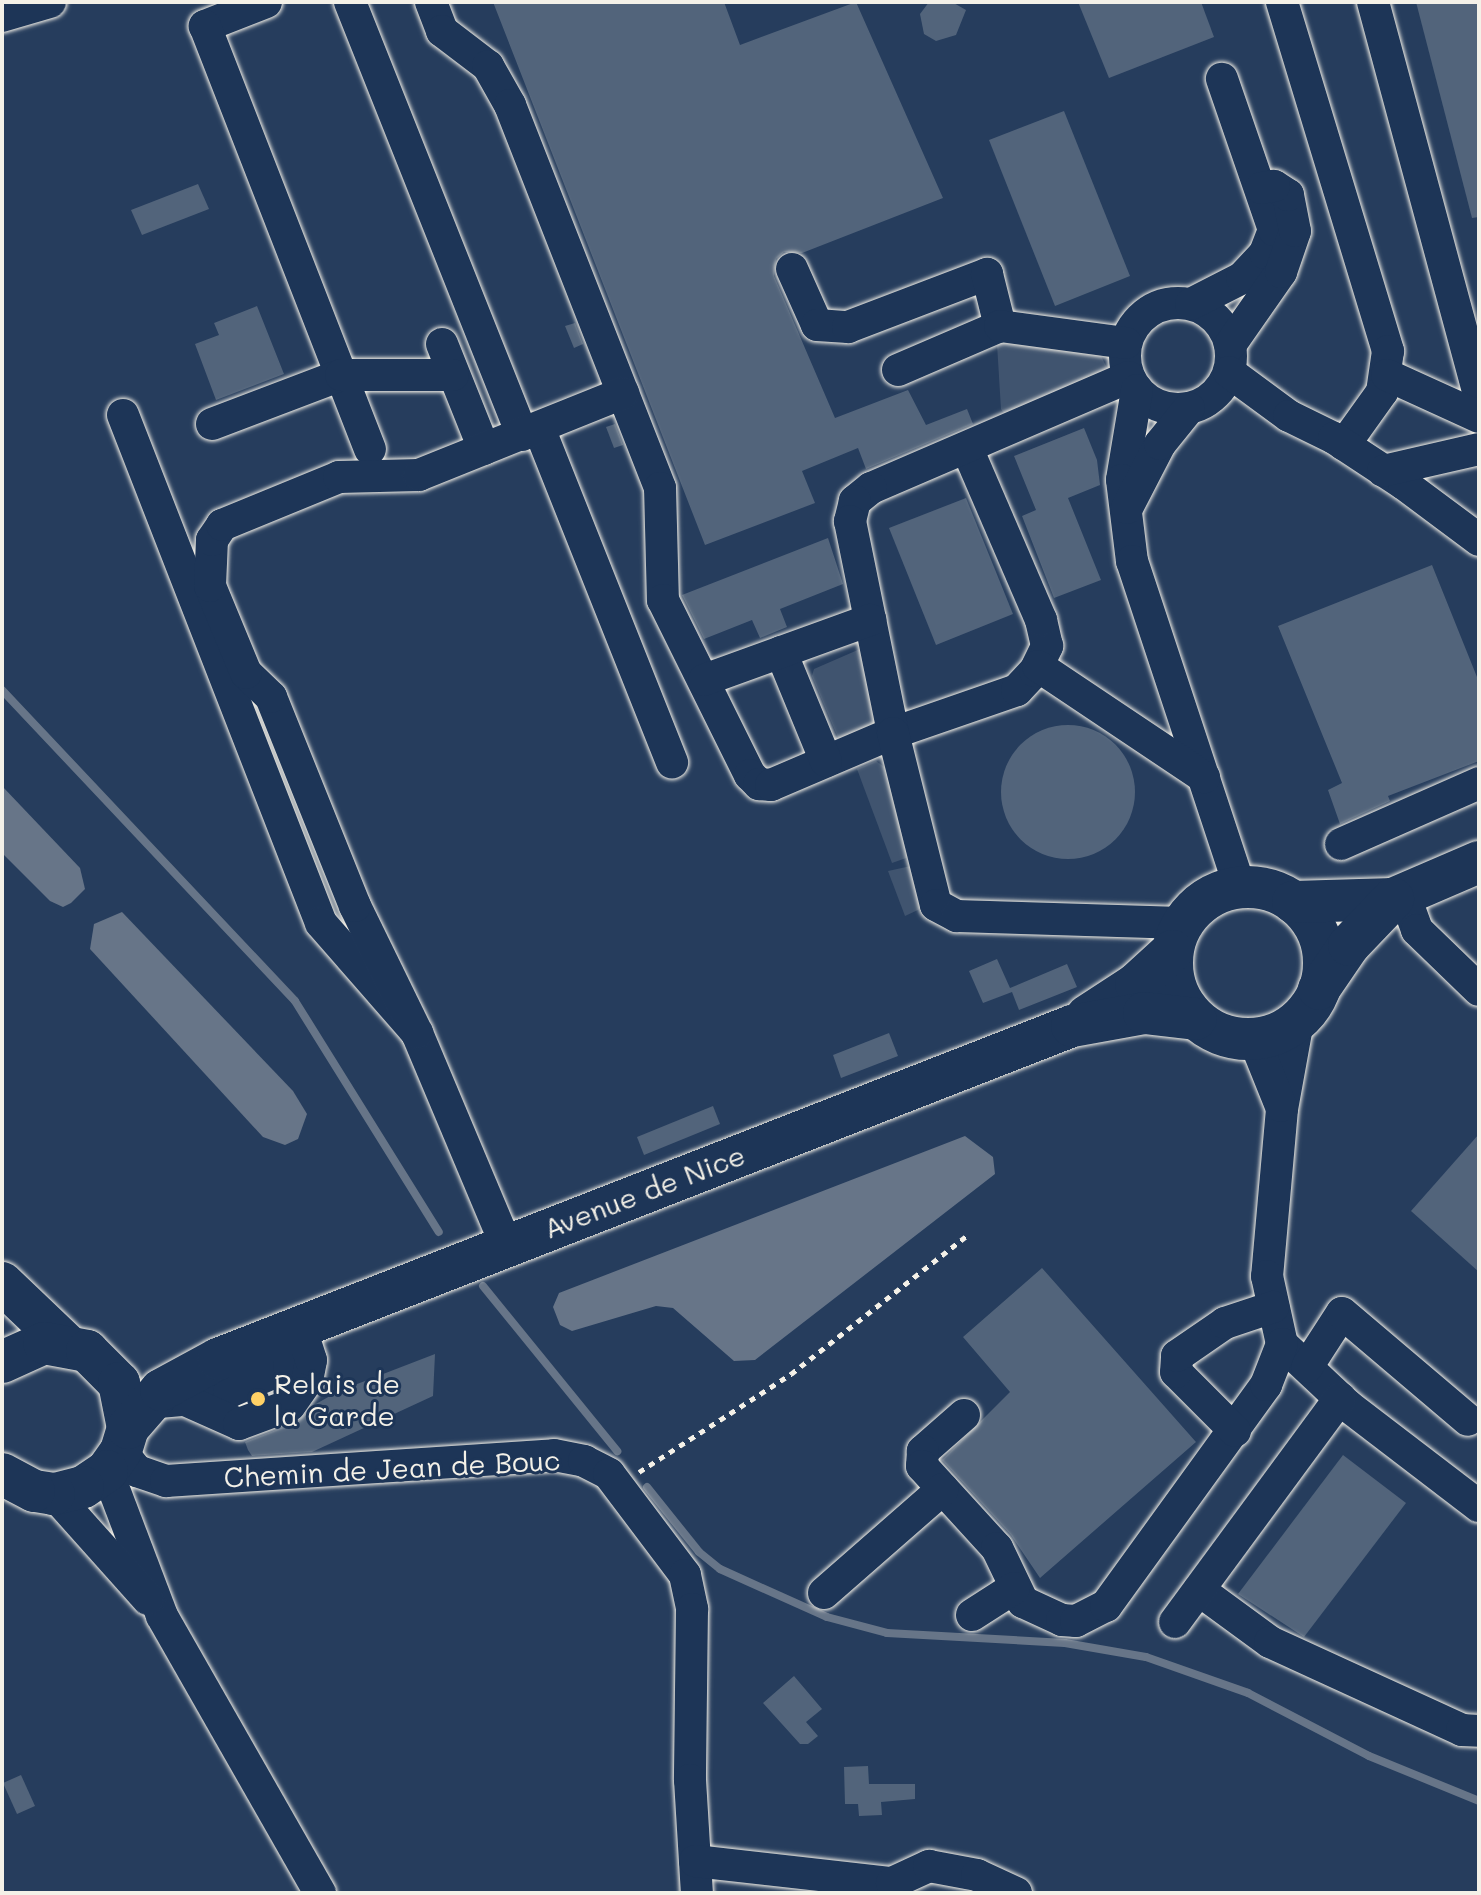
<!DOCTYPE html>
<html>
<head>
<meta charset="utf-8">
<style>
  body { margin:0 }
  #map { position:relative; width:1481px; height:1895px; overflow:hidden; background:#263d5d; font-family:Mali,sans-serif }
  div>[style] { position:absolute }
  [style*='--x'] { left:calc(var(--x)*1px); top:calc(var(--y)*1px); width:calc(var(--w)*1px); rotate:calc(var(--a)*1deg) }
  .green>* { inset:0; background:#40546f }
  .water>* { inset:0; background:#677588 }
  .stream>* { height:8px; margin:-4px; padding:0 4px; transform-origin:4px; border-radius:4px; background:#677588 }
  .building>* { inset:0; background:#52647b }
  .round { border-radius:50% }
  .path>* { height:5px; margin-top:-2.5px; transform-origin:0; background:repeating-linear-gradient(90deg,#f4f1e8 0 6px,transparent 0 12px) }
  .roads { filter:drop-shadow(0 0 2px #f4f1e8) drop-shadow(0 0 2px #f4f1e8) }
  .minor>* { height:32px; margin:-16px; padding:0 16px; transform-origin:16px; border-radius:16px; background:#1d3557 }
  .minor>.ring { margin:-16px; padding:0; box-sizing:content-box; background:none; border:32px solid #1d3557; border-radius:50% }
  .major>* { height:42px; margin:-21px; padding:0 21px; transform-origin:21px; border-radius:21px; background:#1d3557 }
  .major>.ring { margin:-21px; padding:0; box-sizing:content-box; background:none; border:42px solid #1d3557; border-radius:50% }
  .dots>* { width:22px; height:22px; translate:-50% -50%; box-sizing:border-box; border:4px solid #1d3557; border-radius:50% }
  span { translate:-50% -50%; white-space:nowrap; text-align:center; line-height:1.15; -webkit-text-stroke:6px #1d3557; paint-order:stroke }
  .street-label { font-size:28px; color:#f4f1e8 }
  .poi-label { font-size:28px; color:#f4f1e8 }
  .left { translate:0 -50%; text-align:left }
  .frame { position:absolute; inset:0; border:4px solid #f4f1e8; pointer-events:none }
</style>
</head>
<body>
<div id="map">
  <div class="green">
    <div style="clip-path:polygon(1007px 341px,1100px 354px,1108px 370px,1008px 419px,1001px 409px,997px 344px)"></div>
    <div style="clip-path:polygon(860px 649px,877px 727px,840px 742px,812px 676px,814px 669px)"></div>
    <div style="clip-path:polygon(876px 761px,891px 772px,909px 857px,892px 863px,857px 769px)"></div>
    <div style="clip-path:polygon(911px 866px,920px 909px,905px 916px,888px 871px)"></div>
  </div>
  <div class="water">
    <div style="clip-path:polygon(2px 786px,80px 868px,85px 889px,71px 903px,63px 907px,50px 901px,2px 853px)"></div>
    <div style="clip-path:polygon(122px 912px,293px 1091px,307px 1114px,298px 1139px,285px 1145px,263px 1137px,90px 949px,94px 924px)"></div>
    <div style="clip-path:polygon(965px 1136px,993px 1157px,995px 1174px,755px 1360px,734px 1361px,673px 1308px,656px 1306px,572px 1331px,560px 1325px,553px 1307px,559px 1293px)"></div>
  </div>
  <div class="stream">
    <div style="--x:2;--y:690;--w:427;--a:46.7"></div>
    <div style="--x:295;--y:1001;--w:272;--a:58.1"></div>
    <div style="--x:483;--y:1286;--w:213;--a:50.9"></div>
    <div style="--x:647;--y:1487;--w:83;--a:51.3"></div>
    <div style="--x:699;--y:1552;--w:27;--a:39"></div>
    <div style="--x:720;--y:1569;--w:117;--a:24.2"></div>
    <div style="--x:827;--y:1617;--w:62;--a:14.9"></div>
    <div style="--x:887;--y:1633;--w:178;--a:3.2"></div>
    <div style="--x:1065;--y:1643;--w:82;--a:9.8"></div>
    <div style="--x:1146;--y:1657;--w:108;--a:19.4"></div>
    <div style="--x:1248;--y:1693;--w:136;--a:27.5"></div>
    <div style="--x:1369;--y:1756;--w:119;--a:22.2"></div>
  </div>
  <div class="building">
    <div style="clip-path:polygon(493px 2px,724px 2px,740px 45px,856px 2px,943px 198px,802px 253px,784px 252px,776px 259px,774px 276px,835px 418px,908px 390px,926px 425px,967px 409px,973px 424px,866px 469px,858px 448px,802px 471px,815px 503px,705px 545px)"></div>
    <div style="clip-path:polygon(929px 2px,952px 2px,966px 10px,956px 35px,936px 41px,924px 34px,920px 14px)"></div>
    <div style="clip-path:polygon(1078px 2px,1201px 2px,1214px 37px,1109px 78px)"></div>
    <div style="clip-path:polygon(1416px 2px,1479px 2px,1479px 217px,1472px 218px)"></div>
    <div style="clip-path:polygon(1064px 111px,1130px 276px,1055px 306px,989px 140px)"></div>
    <div style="clip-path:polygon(198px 184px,209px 209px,142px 235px,131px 210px)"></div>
    <div style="clip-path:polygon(257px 306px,284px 374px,216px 400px,195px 344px,219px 335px,214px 323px)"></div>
    <div style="clip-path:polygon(575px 323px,583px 344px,574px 348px,565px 326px)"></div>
    <div style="clip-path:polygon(615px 424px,623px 445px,614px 448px,606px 427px)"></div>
    <div style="clip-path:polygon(1084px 428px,1097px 460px,1100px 485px,1068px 498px,1101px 580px,1054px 598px,1022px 516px,1036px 510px,1014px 456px)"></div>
    <div style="clip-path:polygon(966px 498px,1013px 614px,936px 645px,889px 528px)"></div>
    <div style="clip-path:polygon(828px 538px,843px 584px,780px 609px,787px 627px,760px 638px,752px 620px,704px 639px,682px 595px)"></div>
    <div style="clip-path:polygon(1432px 565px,1479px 682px,1479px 761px,1388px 796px,1390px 801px,1340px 824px,1328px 790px,1342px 783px,1278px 626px)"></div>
    <div class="round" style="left:1001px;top:725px;width:134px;height:134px"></div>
    <div style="clip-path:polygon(997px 959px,1010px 988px,1067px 964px,1077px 987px,1019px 1010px,1012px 992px,983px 1003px,969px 971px)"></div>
    <div style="clip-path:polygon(889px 1033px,898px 1056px,841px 1078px,833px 1055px)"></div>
    <div style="clip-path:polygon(713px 1106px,720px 1124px,644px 1155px,637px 1137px)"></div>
    <div style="clip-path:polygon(1479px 1134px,1479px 1272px,1411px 1211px)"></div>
    <div style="clip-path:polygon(1042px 1268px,1196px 1442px,1040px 1578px,1011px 1535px,942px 1460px,1010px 1392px,963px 1337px)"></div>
    <div style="clip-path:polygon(435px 1354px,433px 1396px,312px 1452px,252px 1456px,248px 1450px,245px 1442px,297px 1422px,314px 1405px,339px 1391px)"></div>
    <div style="clip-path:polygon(1343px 1455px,1406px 1503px,1304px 1637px,1238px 1594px)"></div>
    <div style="clip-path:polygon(794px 1676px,822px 1709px,806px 1722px,818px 1736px,808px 1744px,800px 1744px,763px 1703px)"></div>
    <div style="clip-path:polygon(868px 1766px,869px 1784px,915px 1784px,915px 1799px,881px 1802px,882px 1815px,859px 1816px,858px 1804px,845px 1804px,844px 1767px)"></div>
    <div style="clip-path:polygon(21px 1775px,35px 1806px,17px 1814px,3px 1783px)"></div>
  </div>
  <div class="path">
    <div style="--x:639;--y:1472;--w:181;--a:-32.8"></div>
    <div style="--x:791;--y:1374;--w:226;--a:-38.2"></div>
  </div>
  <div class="roads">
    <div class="minor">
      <div style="--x:266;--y:2;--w:66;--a:158.5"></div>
      <div style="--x:205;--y:26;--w:454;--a:68.7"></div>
      <div style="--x:350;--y:2;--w:466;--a:68.3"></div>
      <div style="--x:431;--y:2;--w:31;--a:69"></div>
      <div style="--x:442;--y:31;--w:58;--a:37.3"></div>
      <div style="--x:488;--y:66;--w:45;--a:60.6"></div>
      <div style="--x:510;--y:105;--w:411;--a:68.6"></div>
      <div style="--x:660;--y:488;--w:112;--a:88.5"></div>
      <div style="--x:663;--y:600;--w:195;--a:63.6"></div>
      <div style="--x:750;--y:775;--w:13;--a:45"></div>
      <div style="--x:759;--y:784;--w:12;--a:5"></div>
      <div style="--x:771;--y:785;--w:133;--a:-23.1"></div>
      <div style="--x:893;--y:733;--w:131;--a:-19.1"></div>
      <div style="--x:1017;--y:690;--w:26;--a:-47"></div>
      <div style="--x:1035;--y:671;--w:28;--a:-64"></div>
      <div style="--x:1047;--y:646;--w:27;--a:-103"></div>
      <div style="--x:1041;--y:620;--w:187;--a:-113.3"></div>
      <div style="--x:1282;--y:2;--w:365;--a:73.1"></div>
      <div style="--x:1388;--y:351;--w:41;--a:98.3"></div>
      <div style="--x:1382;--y:392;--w:65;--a:125.6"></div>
      <div style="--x:1373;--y:2;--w:408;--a:74.9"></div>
      <div style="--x:2;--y:16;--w:50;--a:-16.3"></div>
      <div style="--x:792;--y:269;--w:61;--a:65.9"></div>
      <div style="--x:817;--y:325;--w:31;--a:4"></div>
      <div style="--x:848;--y:327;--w:149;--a:-20.9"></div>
      <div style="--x:987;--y:274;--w:54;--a:76"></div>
      <div class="ring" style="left:1125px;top:303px;width:74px;height:74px"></div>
      <div style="--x:1191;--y:304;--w:57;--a:-27"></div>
      <div style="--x:1242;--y:278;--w:34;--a:-47"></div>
      <div style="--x:1265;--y:253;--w:25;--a:-69"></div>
      <div style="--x:1274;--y:230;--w:160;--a:-109"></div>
      <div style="--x:442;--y:344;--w:113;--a:68.2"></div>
      <div style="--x:1230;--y:345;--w:89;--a:-55.1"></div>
      <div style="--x:1281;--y:272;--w:43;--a:-71.1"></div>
      <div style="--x:1295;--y:231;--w:37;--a:-101"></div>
      <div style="--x:1288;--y:195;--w:17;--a:-147"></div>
      <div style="--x:1274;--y:186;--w:13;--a:171"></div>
      <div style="--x:898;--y:370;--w:111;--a:-23.3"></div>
      <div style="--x:1000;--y:326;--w:127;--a:7.7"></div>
      <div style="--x:1229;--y:372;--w:74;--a:36.3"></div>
      <div style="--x:1289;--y:416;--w:50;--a:26.1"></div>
      <div style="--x:1334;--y:438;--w:84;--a:33.3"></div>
      <div style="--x:1404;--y:484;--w:94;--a:36.7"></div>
      <div style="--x:1387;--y:375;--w:101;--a:24.5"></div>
      <div style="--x:1129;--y:377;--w:281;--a:156.7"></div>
      <div style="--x:871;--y:488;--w:21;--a:141"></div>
      <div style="--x:855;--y:501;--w:21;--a:104"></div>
      <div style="--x:850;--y:521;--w:216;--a:78.5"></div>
      <div style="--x:893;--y:733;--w:177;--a:76"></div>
      <div style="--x:936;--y:905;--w:24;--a:28"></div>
      <div style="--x:957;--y:916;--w:225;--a:1.8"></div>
      <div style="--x:1137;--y:390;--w:91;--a:99.5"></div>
      <div style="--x:1122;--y:480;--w:82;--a:83"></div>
      <div style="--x:1132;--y:561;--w:343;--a:71.7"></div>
      <div style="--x:123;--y:415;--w:545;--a:68.71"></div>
      <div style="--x:321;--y:923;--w:146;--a:48.9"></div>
      <div style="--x:417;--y:1033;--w:230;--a:67.2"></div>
      <div style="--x:212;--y:424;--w:138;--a:-20.8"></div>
      <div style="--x:341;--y:375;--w:112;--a:0"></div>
      <div style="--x:539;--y:428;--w:360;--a:68.3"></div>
      <div style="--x:1383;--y:471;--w:98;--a:-12.9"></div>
      <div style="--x:1127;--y:508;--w:72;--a:-62.7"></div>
      <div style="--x:1160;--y:444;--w:46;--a:-51.1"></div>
      <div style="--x:781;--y:652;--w:118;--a:67.6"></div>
      <div style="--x:1038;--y:666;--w:200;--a:33.8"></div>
      <div style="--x:704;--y:680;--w:177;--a:-19.9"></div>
      <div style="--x:1341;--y:844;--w:151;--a:-23.8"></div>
      <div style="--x:1404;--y:894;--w:38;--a:70"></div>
      <div style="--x:1417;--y:930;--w:86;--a:44.1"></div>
      <div style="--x:1298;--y:1021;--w:89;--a:100.3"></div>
      <div style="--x:1282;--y:1109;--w:168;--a:95.1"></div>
      <div style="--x:1267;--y:1276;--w:70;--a:77.6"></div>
      <div style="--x:1282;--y:1344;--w:91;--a:43.2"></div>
      <div style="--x:1348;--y:1406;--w:165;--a:37.4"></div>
      <div style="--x:417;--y:1033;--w:141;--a:-116"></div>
      <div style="--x:355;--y:906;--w:225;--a:-111.9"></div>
      <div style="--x:271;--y:697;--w:35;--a:-136"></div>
      <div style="--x:246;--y:673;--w:94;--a:-112.5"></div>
      <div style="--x:210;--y:586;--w:46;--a:-87.5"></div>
      <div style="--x:212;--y:540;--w:18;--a:-56"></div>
      <div style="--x:222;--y:525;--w:126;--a:-22.3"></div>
      <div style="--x:339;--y:477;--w:80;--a:-1.4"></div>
      <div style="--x:419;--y:475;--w:220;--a:-21.9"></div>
      <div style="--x:1254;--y:1039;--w:72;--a:68.1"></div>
      <div style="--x:1307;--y:1367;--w:64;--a:-57.1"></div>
      <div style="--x:1342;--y:1313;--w:165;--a:40.3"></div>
      <div style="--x:185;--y:1400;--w:45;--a:-10.3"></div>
      <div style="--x:229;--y:1392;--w:65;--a:-23.4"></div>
      <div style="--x:289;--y:1366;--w:26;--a:-50"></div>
      <div style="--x:147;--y:1403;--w:38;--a:-5"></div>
      <div style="--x:185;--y:1400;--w:59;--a:24"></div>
      <div style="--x:239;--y:1424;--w:54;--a:-20.4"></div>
      <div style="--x:290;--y:1405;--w:29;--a:-55"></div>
      <div style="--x:307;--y:1381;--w:21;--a:-79"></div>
      <div style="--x:311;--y:1360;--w:36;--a:-108"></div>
      <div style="--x:964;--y:1415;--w:55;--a:138.7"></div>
      <div style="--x:923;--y:1451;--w:15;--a:94"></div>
      <div style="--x:922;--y:1466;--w:111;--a:47.6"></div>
      <div style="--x:997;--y:1548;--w:60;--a:64.3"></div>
      <div style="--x:1023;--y:1602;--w:43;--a:24.8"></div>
      <div style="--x:1062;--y:1620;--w:14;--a:4"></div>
      <div style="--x:1076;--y:1621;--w:34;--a:-27"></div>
      <div style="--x:1106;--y:1606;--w:273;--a:-54.1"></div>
      <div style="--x:1266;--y:1385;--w:44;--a:-68.7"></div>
      <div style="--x:1235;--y:1431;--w:83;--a:-135"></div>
      <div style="--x:1176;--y:1372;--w:16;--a:-86"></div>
      <div style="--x:1177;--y:1356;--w:58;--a:-34.5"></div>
      <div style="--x:1225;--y:1323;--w:51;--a:-18.4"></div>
      <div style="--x:121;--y:1451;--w:26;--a:51"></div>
      <div style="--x:137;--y:1471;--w:31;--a:19"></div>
      <div style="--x:166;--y:1481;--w:389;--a:-3.8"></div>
      <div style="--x:554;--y:1455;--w:31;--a:11"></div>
      <div style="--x:584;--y:1461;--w:28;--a:27"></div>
      <div style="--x:609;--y:1474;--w:126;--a:53"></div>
      <div style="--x:685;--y:1575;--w:35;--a:78"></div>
      <div style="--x:692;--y:1609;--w:171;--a:90.7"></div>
      <div style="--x:690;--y:1780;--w:113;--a:86.5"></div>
      <div style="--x:107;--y:1471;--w:155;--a:69.2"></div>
      <div style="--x:162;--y:1616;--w:319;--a:60.3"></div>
      <div style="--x:54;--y:1494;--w:141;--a:48.2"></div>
      <div style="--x:1199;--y:1590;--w:88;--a:36.2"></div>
      <div style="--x:1270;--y:1642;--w:211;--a:24.6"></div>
      <div style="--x:1462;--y:1730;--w:17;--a:3"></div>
      <div style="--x:824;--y:1593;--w:158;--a:-41.2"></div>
      <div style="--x:972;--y:1615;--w:50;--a:-32.7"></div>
      <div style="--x:1175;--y:1622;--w:278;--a:-53.6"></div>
      <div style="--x:695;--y:1861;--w:198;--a:6.4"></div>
      <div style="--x:892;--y:1883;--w:41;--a:-24.7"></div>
      <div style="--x:929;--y:1866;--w:49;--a:10.6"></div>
      <div style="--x:977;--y:1875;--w:43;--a:24.8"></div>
    </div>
    <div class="major">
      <div class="ring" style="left:1172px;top:887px;width:110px;height:110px"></div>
      <div style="--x:1293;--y:902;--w:100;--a:-1.7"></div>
      <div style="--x:1393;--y:899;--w:94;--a:-23.3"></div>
      <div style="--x:1319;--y:989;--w:53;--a:-55.7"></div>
      <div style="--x:1349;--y:945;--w:64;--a:-46.3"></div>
      <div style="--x:1087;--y:1016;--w:59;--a:-33.1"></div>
      <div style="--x:1136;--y:984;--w:49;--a:-42.5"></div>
      <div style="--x:2;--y:1283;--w:88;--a:43.6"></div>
      <div style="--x:2;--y:1362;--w:46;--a:-24.3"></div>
      <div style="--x:44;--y:1343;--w:44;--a:10.5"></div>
      <div style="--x:87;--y:1351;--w:45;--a:45"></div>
      <div style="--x:119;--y:1383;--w:46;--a:78.7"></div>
      <div style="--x:128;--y:1428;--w:24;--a:107"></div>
      <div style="--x:121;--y:1451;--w:24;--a:125"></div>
      <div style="--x:107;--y:1471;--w:29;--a:146"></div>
      <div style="--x:83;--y:1487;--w:30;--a:166"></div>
      <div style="--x:54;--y:1494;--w:20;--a:-171"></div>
      <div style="--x:34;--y:1491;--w:36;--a:-152"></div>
      <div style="--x:128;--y:1428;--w:50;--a:-49"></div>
      <div style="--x:161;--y:1390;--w:65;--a:-28.5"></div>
      <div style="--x:218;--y:1359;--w:917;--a:-21.3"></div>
      <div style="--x:1072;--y:1026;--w:73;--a:-10.2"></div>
      <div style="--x:1144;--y:1013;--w:52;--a:6.6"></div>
    </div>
  </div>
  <div class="dots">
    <div style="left:258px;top:1399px;background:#ffd166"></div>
  </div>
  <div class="street-label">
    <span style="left:644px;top:1191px;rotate:-21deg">Avenue de Nice</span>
    <span style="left:392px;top:1468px;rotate:-3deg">Chemin de Jean de Bouc</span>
  </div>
  <div class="poi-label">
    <span class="left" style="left:274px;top:1399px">Relais de<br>la Garde</span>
  </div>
  <div class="frame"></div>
</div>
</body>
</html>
